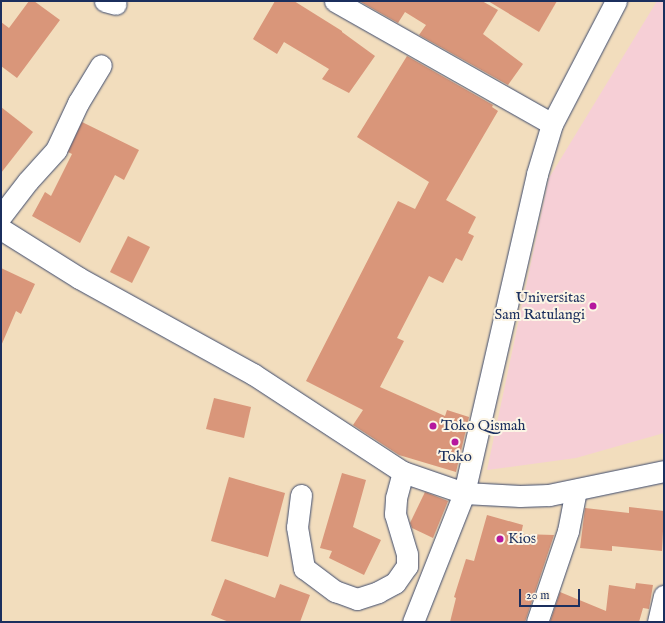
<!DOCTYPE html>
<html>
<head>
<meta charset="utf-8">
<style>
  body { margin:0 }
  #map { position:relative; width:665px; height:623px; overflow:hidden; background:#f2ddbd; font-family:"IM FELL English",serif }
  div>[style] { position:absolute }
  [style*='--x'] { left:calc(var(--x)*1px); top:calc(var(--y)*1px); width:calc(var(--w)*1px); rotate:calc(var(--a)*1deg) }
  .built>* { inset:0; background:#f6cfd6 }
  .building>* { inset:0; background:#d9967a }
  .roads { filter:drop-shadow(0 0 1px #3b496c) drop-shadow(0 0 1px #3b496c) }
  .minor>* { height:21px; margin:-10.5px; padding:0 10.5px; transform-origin:10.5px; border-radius:10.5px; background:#fff }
  .dots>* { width:11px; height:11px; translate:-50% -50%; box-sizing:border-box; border:2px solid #fcf5e5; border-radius:50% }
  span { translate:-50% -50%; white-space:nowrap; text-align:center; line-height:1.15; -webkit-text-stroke:4px #fcf5e5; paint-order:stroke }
  .poi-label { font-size:15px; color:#1b2f5e }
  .right { translate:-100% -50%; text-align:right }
  .left { translate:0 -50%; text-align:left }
  .frame { position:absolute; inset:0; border:2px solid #1b2f5e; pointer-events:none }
  .scale { position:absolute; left:519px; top:589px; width:61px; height:18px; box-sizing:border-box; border:2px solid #1b2f5e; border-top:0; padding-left:5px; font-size:12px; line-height:14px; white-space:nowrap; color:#1b2f5e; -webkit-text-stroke:3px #fcf5e5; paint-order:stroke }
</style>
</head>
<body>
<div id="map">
  <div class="built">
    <div style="clip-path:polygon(657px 1px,664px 1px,664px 433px,576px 458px,487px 470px,549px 178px)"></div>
  </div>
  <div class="building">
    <div style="clip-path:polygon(29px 1px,34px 1px,60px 20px,17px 78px,1px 66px,1px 22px,9px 28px)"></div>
    <div style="clip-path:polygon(275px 1px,294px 1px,342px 31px,342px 32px,375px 56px,349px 93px,322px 79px,329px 69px,284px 42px,277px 54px,253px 39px)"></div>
    <div style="clip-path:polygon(359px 1px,482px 1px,498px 10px,483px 34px,523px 64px,508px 85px,419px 35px,426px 25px,405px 12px,398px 23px)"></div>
    <div style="clip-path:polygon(488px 1px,557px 1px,539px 32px)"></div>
    <div style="clip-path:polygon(407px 56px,493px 105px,492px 107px,498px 111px,446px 200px,476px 217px,468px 233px,474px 236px,462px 261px,456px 258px,443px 283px,429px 276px,397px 338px,404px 341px,380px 387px,445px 416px,447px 410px,469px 417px,456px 472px,399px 455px,353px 425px,363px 410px,306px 381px,398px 201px,415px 209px,429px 182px,357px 137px)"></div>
    <div style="clip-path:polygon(1px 107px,33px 132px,1px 173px)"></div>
    <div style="clip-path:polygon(82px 122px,139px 150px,124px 180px,115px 175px,80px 243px,32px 216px,45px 192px,51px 196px,72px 154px,68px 152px)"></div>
    <div style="clip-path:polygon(128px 236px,150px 247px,132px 283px,110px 272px)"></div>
    <div style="clip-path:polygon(1px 268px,35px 284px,21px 314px,16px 311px,1px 346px)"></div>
    <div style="clip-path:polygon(214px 398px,251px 407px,244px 438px,206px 429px)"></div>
    <div style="clip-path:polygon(342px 473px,366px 480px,353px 527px,381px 540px,364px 575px,329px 558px,332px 551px,320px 548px)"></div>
    <div style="clip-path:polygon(229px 477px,285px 493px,268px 557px,211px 541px)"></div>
    <div style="clip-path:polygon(425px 492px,448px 501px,433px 538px,412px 528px,410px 523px)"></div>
    <div style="clip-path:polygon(629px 507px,664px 511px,662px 551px,612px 546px,612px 551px,580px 548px,585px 508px,629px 513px)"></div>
    <div style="clip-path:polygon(487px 515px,523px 525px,521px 534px,554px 535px,525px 622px,450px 622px,456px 598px,454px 597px,466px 559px,474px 561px)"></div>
    <div style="clip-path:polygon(225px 579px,275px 598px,280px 584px,310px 595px,300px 622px,229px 622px,211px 615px)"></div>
    <div style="clip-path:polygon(636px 583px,653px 585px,649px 609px,643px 608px,639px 622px,550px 622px,560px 592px,606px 611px,609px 585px,635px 589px)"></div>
  </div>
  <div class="roads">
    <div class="minor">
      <div style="--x:105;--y:1;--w:11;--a:15"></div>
      <div style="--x:335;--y:1;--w:249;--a:29.5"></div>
      <div style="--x:1;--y:216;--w:44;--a:-52.4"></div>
      <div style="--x:28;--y:181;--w:42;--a:-47.9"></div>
      <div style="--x:56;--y:150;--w:52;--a:-64.9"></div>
      <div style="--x:78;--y:103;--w:44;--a:-58.8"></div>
      <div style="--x:1;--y:229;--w:92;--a:32.1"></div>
      <div style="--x:79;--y:278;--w:199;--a:28.9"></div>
      <div style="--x:253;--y:374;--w:179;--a:33.2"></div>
      <div style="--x:403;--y:472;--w:65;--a:19"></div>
      <div style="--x:464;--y:493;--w:56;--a:3.1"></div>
      <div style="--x:520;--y:496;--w:29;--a:-2"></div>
      <div style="--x:549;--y:495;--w:117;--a:-11.8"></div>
      <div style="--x:301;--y:495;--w:32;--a:97"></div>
      <div style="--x:297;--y:527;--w:42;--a:80.3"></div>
      <div style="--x:304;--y:568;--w:39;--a:37"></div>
      <div style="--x:335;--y:591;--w:23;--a:20"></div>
      <div style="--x:357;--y:599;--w:22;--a:-18"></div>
      <div style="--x:378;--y:592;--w:19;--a:-28"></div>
      <div style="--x:395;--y:583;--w:21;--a:-55"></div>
      <div style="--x:407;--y:566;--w:12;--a:-90"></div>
      <div style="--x:407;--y:554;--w:42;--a:-106.7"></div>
      <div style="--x:395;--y:514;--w:16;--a:-86"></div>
      <div style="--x:396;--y:498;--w:27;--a:-75"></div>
      <div style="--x:413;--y:622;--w:139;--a:-68.4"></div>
      <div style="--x:464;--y:493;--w:327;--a:-77.1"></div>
      <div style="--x:537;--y:174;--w:52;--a:-73.3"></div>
      <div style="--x:552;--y:124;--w:139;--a:-62.5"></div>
      <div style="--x:537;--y:622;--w:96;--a:-71.2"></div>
      <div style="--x:568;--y:531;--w:42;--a:-79"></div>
      <div style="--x:658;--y:622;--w:27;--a:-77"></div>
    </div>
  </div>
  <div class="dots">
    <div style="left:593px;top:306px;background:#b5179e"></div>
    <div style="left:433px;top:426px;background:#b5179e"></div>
    <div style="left:455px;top:442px;background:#b5179e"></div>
    <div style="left:500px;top:539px;background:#b5179e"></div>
  </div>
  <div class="poi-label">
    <span class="right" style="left:585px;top:306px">Universitas<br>Sam Ratulangi</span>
    <span class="left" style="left:441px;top:426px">Toko Qismah</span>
    <span style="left:455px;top:457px">Toko</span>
    <span class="left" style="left:508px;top:539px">Kios</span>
  </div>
  <div class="frame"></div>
  <div class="scale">20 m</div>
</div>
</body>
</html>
